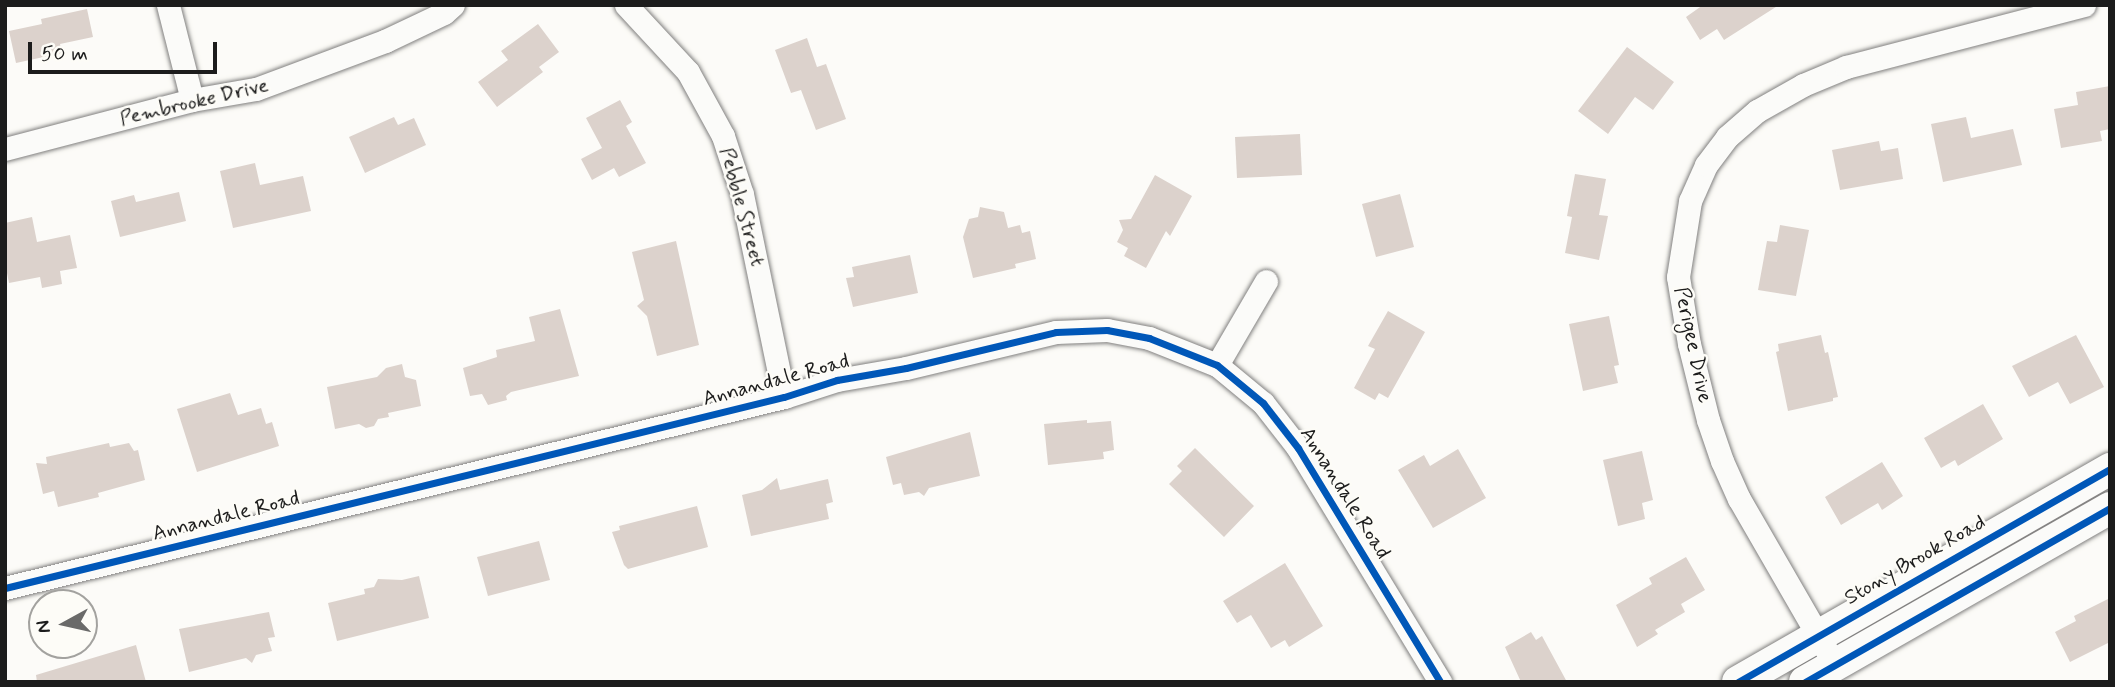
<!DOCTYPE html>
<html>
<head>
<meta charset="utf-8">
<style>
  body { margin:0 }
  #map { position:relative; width:2115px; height:687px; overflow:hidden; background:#fcfbf8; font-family:Mynerve,sans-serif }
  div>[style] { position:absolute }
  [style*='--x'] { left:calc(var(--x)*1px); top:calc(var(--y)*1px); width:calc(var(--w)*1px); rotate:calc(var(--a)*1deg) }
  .building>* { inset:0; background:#dcd2cc }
  .roads { filter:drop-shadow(0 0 2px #81807f) drop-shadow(0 0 2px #81807f) }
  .minor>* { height:23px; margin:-11.5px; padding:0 11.5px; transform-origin:11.5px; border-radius:11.5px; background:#fbfbf9 }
  .secondary>* { height:32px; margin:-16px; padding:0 16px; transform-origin:16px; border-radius:16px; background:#fbfbf9 }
  .cycleway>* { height:7px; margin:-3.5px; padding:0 3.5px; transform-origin:3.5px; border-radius:3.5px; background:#0057b8 }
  span { translate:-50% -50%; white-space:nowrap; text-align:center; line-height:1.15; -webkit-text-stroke:5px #fdfcf7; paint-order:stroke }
  .street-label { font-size:21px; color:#1c1c1c }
  .frame { position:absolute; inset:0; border:7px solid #1c1c1c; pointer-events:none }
  .north { position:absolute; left:28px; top:589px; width:70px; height:70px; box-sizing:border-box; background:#fdfcf7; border:2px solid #a3a29f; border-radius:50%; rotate:262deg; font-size:19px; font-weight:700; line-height:28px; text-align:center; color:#1c1c1c }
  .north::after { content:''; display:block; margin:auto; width:24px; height:32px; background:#6a6a69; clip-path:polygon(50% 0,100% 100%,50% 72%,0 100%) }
  .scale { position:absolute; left:28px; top:42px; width:189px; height:32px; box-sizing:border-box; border:4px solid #1c1c1c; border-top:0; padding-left:9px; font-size:21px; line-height:24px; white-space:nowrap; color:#1c1c1c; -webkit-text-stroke:5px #fdfcf7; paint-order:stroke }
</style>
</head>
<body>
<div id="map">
  <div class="building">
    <div style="clip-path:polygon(1703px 5px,1779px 5px,1724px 40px,1717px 29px,1700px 40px,1686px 17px)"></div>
    <div style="clip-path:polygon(87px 9px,93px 37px,60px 44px,62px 53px,16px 63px,9px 31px,42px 24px,41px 19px)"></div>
    <div style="clip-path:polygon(538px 24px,559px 52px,539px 67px,543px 72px,497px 107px,478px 82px,508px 60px,501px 51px)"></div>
    <div style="clip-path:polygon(807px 38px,817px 67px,826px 64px,846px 119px,816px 130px,801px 90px,791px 93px,775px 50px)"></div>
    <div style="clip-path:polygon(1627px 47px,1674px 82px,1653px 110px,1635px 97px,1608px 134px,1578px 111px)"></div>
    <div style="clip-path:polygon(2110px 86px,2110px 129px,2100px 131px,2102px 141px,2061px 148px,2054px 109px,2078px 105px,2076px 92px)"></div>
    <div style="clip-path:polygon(620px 100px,632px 122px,626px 126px,646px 163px,619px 177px,614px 168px,592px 180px,581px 159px,602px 148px,586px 118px)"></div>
    <div style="clip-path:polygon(394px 117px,398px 125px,414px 118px,426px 145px,365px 173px,349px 137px)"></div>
    <div style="clip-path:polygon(1966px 117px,1971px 138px,2013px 129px,2022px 165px,1943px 182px,1931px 124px)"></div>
    <div style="clip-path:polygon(1300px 134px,1302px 175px,1237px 178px,1235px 137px)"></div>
    <div style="clip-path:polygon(1879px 141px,1881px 151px,1898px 148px,1903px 179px,1840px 190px,1832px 150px)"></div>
    <div style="clip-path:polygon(255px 163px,260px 185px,303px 176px,311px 211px,233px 228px,220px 171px)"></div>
    <div style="clip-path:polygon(1575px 174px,1606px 179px,1599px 215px,1608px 216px,1599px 260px,1565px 253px,1572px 217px,1567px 216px)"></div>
    <div style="clip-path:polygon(1155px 175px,1192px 196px,1170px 236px,1166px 231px,1146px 268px,1124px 256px,1128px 248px,1117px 242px,1123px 230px,1119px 220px,1131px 219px)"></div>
    <div style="clip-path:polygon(179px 192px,186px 221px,120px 237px,111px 201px,134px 195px,136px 202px)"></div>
    <div style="clip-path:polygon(1400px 194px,1414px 247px,1376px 257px,1362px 204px)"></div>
    <div style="clip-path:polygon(980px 207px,1004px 212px,1008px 228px,1020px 225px,1022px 233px,1030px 231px,1036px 259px,1015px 264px,1016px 268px,973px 278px,963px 237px,969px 219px,978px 217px)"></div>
    <div style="clip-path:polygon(32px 217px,37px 242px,70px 235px,77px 268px,60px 271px,62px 284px,42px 288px,40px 277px,9px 283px,5px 263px,5px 223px)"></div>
    <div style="clip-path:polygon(1780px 225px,1809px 230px,1796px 296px,1758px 290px,1767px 241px,1777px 242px)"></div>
    <div style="clip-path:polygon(676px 241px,699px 345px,657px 356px,647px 316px,637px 306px,644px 300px,632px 252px)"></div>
    <div style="clip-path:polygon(910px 255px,918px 293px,853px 307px,846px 278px,854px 277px,852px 267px)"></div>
    <div style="clip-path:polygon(560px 309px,579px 376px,511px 392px,506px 396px,507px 400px,488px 405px,482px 394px,470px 396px,463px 368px,497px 357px,496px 350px,535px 341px,529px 317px)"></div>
    <div style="clip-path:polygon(1388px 311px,1425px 332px,1388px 398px,1379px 393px,1375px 400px,1354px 388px,1375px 349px,1368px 346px)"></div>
    <div style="clip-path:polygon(1609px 316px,1619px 365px,1614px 366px,1618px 383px,1583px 391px,1569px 324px)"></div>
    <div style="clip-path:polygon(1821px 335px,1825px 353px,1828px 352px,1838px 397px,1833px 398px,1833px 401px,1788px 411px,1776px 352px,1779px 351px,1778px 344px)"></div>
    <div style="clip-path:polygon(2076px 335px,2104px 387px,2070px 404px,2058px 382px,2029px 397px,2012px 366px)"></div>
    <div style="clip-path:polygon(402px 364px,405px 377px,416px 380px,421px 406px,388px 413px,389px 417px,378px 419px,374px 426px,366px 428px,359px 424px,335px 429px,327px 387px,377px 377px,386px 368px)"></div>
    <div style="clip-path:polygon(230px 393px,238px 415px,261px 408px,266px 424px,272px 422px,279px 446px,197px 472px,177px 409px)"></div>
    <div style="clip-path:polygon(1983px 404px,2003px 439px,1958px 466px,1955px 460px,1941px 468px,1924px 438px)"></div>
    <div style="clip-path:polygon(1087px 420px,1087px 423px,1111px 421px,1114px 450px,1103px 452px,1104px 459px,1048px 465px,1044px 424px)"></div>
    <div style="clip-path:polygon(970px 432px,980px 476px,929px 488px,924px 496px,919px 492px,904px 495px,901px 483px,893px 485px,886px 457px)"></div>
    <div style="clip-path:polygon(109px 443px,110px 447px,129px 443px,134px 451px,138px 450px,145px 480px,98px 493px,99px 497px,58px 507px,54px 491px,43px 494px,36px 463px,47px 464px,46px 457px)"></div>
    <div style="clip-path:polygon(1195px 448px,1254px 506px,1224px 537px,1169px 484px,1182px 471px,1177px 466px)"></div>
    <div style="clip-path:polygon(1458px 449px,1486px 498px,1433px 528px,1398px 470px,1424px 455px,1430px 466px)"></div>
    <div style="clip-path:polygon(1642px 451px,1653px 500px,1642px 503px,1645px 519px,1618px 526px,1603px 460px)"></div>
    <div style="clip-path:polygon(1882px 462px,1903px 496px,1882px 510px,1878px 503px,1841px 525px,1825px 497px)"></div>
    <div style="clip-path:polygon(777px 478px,780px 490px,828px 479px,833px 502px,826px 504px,829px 519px,751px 536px,742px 495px,762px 490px)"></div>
    <div style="clip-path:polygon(697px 506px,708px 547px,628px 569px,624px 565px,612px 532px,620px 530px,619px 526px)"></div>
    <div style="clip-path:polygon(539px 541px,550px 580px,488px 596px,477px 557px)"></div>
    <div style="clip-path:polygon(1686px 557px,1705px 590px,1681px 604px,1685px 612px,1655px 630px,1658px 634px,1637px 647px,1616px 605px,1652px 584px,1649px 578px)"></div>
    <div style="clip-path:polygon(1285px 563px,1323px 626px,1289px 647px,1285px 640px,1271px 648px,1251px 615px,1237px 623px,1223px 601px)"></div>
    <div style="clip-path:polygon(419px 576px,429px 618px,337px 641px,328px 603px,365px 594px,364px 589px,374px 587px,378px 579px,402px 580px)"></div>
    <div style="clip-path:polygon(2110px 598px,2110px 642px,2070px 662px,2055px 632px,2076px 621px,2074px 616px)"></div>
    <div style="clip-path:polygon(269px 612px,275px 637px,268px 638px,272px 651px,256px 655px,252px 663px,246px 658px,189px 672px,179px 629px)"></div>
    <div style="clip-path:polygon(1531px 632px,1536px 640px,1542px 636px,1567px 682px,1521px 682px,1505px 647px)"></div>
    <div style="clip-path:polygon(136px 645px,146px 682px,37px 682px,36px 675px)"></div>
  </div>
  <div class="roads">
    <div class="minor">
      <div style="--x:168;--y:5;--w:98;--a:75.8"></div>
      <div style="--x:626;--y:5;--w:91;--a:47.2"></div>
      <div style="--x:688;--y:72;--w:73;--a:61.3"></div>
      <div style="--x:723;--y:136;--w:61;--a:71.9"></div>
      <div style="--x:742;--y:194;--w:207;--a:78.3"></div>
      <div style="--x:5;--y:149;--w:193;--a:-14.7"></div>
      <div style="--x:192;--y:100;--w:65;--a:-9.8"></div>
      <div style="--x:256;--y:89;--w:138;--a:-20.4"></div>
      <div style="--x:385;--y:41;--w:65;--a:-25.4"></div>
      <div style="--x:444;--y:13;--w:12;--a:-42"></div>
      <div style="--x:1217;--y:365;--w:97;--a:-59.7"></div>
      <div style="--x:5;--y:588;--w:802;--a:-13.78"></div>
      <div style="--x:784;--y:397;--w:56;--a:-17.8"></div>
      <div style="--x:837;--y:380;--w:70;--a:-9.9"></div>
      <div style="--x:906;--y:368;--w:154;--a:-13.5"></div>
      <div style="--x:1056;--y:332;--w:51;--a:-2.2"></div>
      <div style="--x:1107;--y:330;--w:43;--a:10.8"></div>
      <div style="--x:1149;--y:338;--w:73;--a:21.7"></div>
      <div style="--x:1217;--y:365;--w:60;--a:39.6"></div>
      <div style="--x:1263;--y:403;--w:57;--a:52.1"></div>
      <div style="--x:1298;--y:448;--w:274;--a:58.7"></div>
      <div style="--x:1835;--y:665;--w:192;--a:-120"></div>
      <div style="--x:1739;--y:499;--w:42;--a:-114.1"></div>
      <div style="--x:1722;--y:461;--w:43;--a:-108.9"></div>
      <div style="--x:1708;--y:420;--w:78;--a:-104"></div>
      <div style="--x:1689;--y:344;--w:68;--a:-99.3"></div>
      <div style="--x:1678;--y:277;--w:77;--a:-81"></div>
      <div style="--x:1690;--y:201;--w:39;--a:-66"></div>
      <div style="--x:1706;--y:165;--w:35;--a:-53"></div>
      <div style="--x:1727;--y:137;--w:40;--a:-41"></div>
      <div style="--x:1757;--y:111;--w:53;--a:-29.5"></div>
      <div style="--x:1803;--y:85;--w:47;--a:-22.7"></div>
      <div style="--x:1846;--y:67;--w:246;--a:-14.6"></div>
    </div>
    <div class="secondary">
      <div style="--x:1738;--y:682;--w:429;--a:-29.8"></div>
      <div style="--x:1805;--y:682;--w:351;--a:-29.7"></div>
    </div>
  </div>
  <div class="cycleway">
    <div style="--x:5;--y:588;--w:802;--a:-13.78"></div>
    <div style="--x:784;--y:397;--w:56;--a:-17.8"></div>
    <div style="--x:837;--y:380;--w:70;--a:-9.9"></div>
    <div style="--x:906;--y:368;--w:154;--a:-13.5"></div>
    <div style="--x:1056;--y:332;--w:51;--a:-2.2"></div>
    <div style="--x:1107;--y:330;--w:43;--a:10.8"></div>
    <div style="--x:1149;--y:338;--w:73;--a:21.7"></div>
    <div style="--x:1217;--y:365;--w:60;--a:39.6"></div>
    <div style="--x:1263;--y:403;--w:57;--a:52.1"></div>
    <div style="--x:1298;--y:448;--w:274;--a:58.7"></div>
    <div style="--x:1738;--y:682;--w:429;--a:-29.8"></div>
    <div style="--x:1805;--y:682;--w:351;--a:-29.7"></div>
  </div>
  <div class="street-label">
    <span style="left:194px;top:102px;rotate:-13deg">Pembrooke Drive</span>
    <span style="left:742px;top:207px;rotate:75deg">Pebble Street</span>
    <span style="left:1693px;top:345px;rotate:78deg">Perigee Drive</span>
    <span style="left:776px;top:380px;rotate:-15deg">Annandale Road</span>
    <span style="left:1345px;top:493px;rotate:58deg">Annandale Road</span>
    <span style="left:226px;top:516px;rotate:-14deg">Annandale Road</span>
    <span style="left:1915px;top:560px;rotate:-30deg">Stony Brook Road</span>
  </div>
  <div class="frame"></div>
  <div class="north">N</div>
  <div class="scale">50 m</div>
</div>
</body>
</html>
